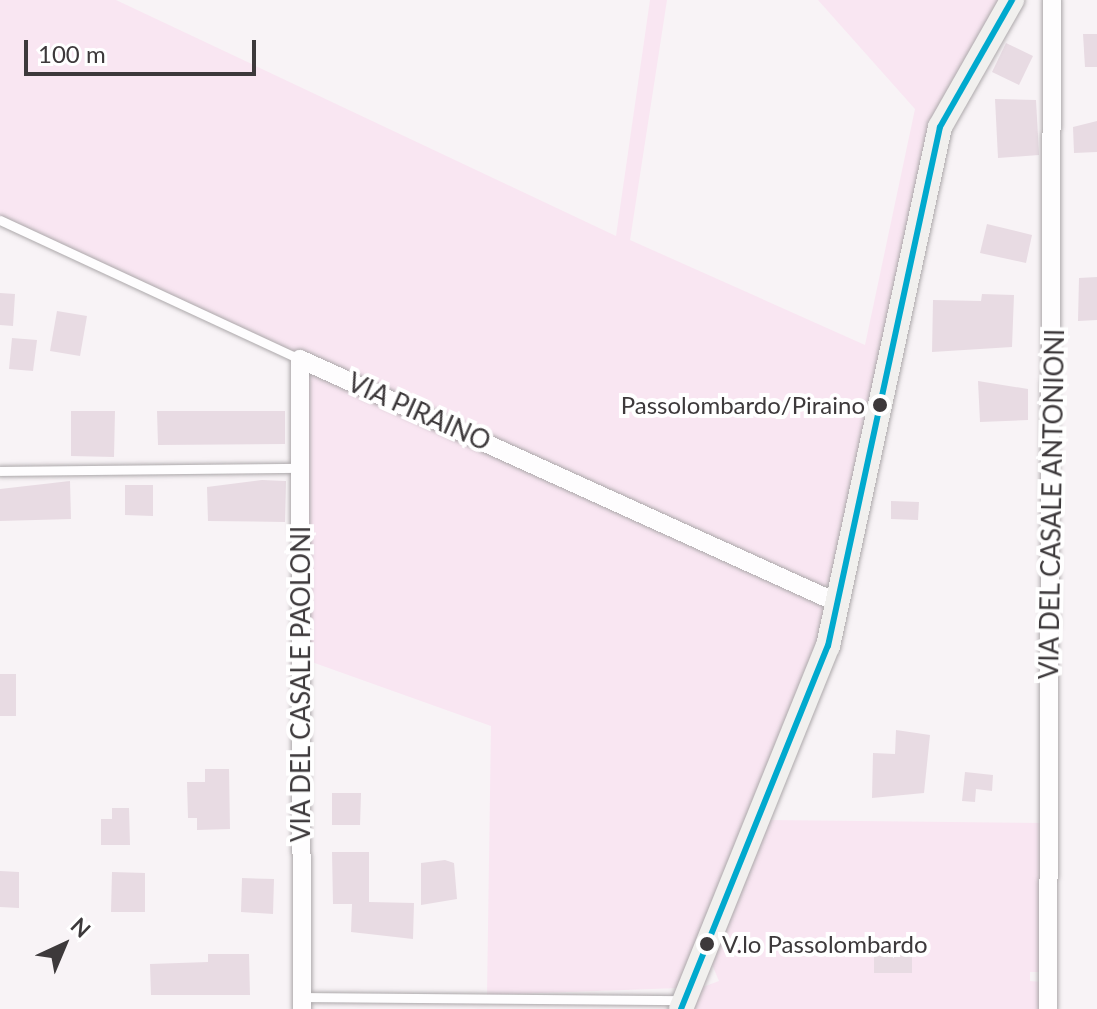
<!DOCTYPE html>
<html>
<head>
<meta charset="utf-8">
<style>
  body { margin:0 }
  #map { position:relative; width:1097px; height:1009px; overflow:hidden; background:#f8f3f6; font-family:Lato,sans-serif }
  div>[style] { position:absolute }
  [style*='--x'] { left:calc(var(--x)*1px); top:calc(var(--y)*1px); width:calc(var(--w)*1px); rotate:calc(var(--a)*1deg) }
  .green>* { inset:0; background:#f9e6f2 }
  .building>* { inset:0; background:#e8dbe3 }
  .roads { filter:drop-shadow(0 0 2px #aca8aa) drop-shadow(0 0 2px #aca8aa) }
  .lane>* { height:9px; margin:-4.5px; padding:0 4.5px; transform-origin:4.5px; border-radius:4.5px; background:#fefdfe }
  .street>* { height:18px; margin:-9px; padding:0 9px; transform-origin:9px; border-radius:9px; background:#fefdfe }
  .secondary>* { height:24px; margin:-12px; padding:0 12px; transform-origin:12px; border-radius:12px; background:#f1f0ee }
  .bus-1>* { height:6px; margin:-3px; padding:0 3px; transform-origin:3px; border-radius:3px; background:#00a9ce }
  .dots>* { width:22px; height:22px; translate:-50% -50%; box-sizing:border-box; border:4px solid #fff; border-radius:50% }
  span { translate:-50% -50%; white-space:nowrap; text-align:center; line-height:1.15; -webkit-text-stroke:8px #fff; paint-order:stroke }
  .bus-label { font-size:24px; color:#3d393b }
  .right { translate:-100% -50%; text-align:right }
  .left { translate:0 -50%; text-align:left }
  .street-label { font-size:26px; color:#3d393b }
  .north { position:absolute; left:24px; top:905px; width:80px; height:80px; -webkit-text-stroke:6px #fff; paint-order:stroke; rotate:44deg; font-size:22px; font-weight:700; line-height:32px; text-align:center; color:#3d393b }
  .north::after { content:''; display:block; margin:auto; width:28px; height:36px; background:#3d393b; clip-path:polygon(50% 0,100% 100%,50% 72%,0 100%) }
  .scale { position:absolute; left:24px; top:40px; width:232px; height:36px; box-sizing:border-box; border:4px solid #3d393b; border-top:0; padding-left:10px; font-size:24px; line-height:28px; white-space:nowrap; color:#3d393b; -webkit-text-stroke:6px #fff; paint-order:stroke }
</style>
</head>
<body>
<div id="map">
  <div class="green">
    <div style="clip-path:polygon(0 0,116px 0,616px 236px,650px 0,667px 0,630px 240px,865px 345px,915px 109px,818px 0,1006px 0,953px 81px,830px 585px,814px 587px,0 220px)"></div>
    <div style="clip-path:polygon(309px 372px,832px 607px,679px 988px,487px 995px,491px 726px,309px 661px)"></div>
    <div style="clip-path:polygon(769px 820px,1044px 823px,1043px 972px,1030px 972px,1030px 981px,1042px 982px,1042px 1009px,692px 1009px,700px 988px,719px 981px,711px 962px)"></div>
  </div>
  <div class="building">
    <div style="clip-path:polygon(1083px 34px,1097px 34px,1097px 67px,1085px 67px)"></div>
    <div style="clip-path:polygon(1006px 43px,1033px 56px,1019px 85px,992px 72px)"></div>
    <div style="clip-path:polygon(995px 99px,1036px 100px,1039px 155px,998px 158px)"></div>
    <div style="clip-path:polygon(1097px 121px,1097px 152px,1074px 153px,1073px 127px)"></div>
    <div style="clip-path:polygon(987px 224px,1032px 235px,1026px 263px,980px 253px)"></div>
    <div style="clip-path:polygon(1097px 277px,1097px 320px,1078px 321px,1079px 278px)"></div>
    <div style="clip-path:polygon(0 293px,15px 294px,13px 326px,0 325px)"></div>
    <div style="clip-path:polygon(982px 294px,1014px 295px,1012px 347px,932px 352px,933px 300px,981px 301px)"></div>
    <div style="clip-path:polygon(57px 311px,87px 316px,80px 356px,50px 351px)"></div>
    <div style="clip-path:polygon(12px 338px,37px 340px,33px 371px,9px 369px)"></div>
    <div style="clip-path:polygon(978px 381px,1028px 389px,1028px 420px,980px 422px)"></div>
    <div style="clip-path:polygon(71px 411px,115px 411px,114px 457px,71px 456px)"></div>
    <div style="clip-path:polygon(157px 411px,285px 411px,285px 444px,158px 445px)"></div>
    <div style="clip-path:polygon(262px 480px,286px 481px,285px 522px,208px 521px,207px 487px)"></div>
    <div style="clip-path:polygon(70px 481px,71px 519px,0 521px,0 489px)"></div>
    <div style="clip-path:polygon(125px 485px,153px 485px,153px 516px,125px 515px)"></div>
    <div style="clip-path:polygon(891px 501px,919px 502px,918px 520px,891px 519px)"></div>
    <div style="clip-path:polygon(0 674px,16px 674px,16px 716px,0 716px)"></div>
    <div style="clip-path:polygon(896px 730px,930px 735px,924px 793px,872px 798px,873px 753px,895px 754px)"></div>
    <div style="clip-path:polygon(205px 769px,229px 769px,230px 829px,197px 830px,197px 818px,188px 818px,187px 782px,205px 782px)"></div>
    <div style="clip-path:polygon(965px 772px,993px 775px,992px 791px,976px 789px,975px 802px,962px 801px)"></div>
    <div style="clip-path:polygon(332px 793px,361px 793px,360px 825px,332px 825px)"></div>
    <div style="clip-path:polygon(112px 808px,129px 808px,130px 845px,101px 845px,101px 819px,112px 819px)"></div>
    <div style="clip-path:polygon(332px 852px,369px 852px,369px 902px,414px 903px,413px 939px,351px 932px,352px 904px,333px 904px)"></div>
    <div style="clip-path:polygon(445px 860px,454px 863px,457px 899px,421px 905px,421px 863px)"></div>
    <div style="clip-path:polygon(0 871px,19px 872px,19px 908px,0 907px)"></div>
    <div style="clip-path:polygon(112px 872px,145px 873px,145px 912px,111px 912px)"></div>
    <div style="clip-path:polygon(242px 878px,274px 879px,273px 914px,241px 912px)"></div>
    <div style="clip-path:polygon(874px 947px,912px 948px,912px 973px,874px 973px)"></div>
    <div style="clip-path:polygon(208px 954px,249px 954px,250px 995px,151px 995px,150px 964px,208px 962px)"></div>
  </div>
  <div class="roads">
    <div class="lane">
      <div style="--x:0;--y:220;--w:331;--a:24.9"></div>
      <div style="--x:0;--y:471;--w:301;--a:-0.6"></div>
      <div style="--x:302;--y:997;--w:381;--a:0.5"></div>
    </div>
    <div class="street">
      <div style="--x:302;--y:1009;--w:650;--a:-90.18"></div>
      <div style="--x:300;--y:359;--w:591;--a:24.4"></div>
      <div style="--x:1048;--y:1009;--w:1009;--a:-89.77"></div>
    </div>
    <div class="secondary">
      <div style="--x:681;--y:1009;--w:392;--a:-68"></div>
      <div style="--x:828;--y:646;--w:531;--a:-77.82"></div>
      <div style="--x:940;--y:127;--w:146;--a:-60.4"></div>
    </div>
  </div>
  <div class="bus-1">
    <div style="--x:681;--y:1009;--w:392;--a:-68"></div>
    <div style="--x:828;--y:646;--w:531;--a:-77.82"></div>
    <div style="--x:940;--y:127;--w:146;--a:-60.4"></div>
  </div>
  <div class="dots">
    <div style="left:880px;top:405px;background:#3d393b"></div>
    <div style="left:707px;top:944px;background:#3d393b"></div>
  </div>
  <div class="bus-label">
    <span class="right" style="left:865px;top:405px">Passolombardo/Piraino</span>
    <span class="left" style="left:722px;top:944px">V.lo Passolombardo</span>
  </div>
  <div class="street-label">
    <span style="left:419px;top:412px;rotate:24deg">VIA PIRAINO</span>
    <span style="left:1052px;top:504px;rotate:-89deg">VIA DEL CASALE ANTONIONI</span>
    <span style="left:301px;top:684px;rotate:-90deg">VIA DEL CASALE PAOLONI</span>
  </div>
  <div class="north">N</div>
  <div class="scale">100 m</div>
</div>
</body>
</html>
